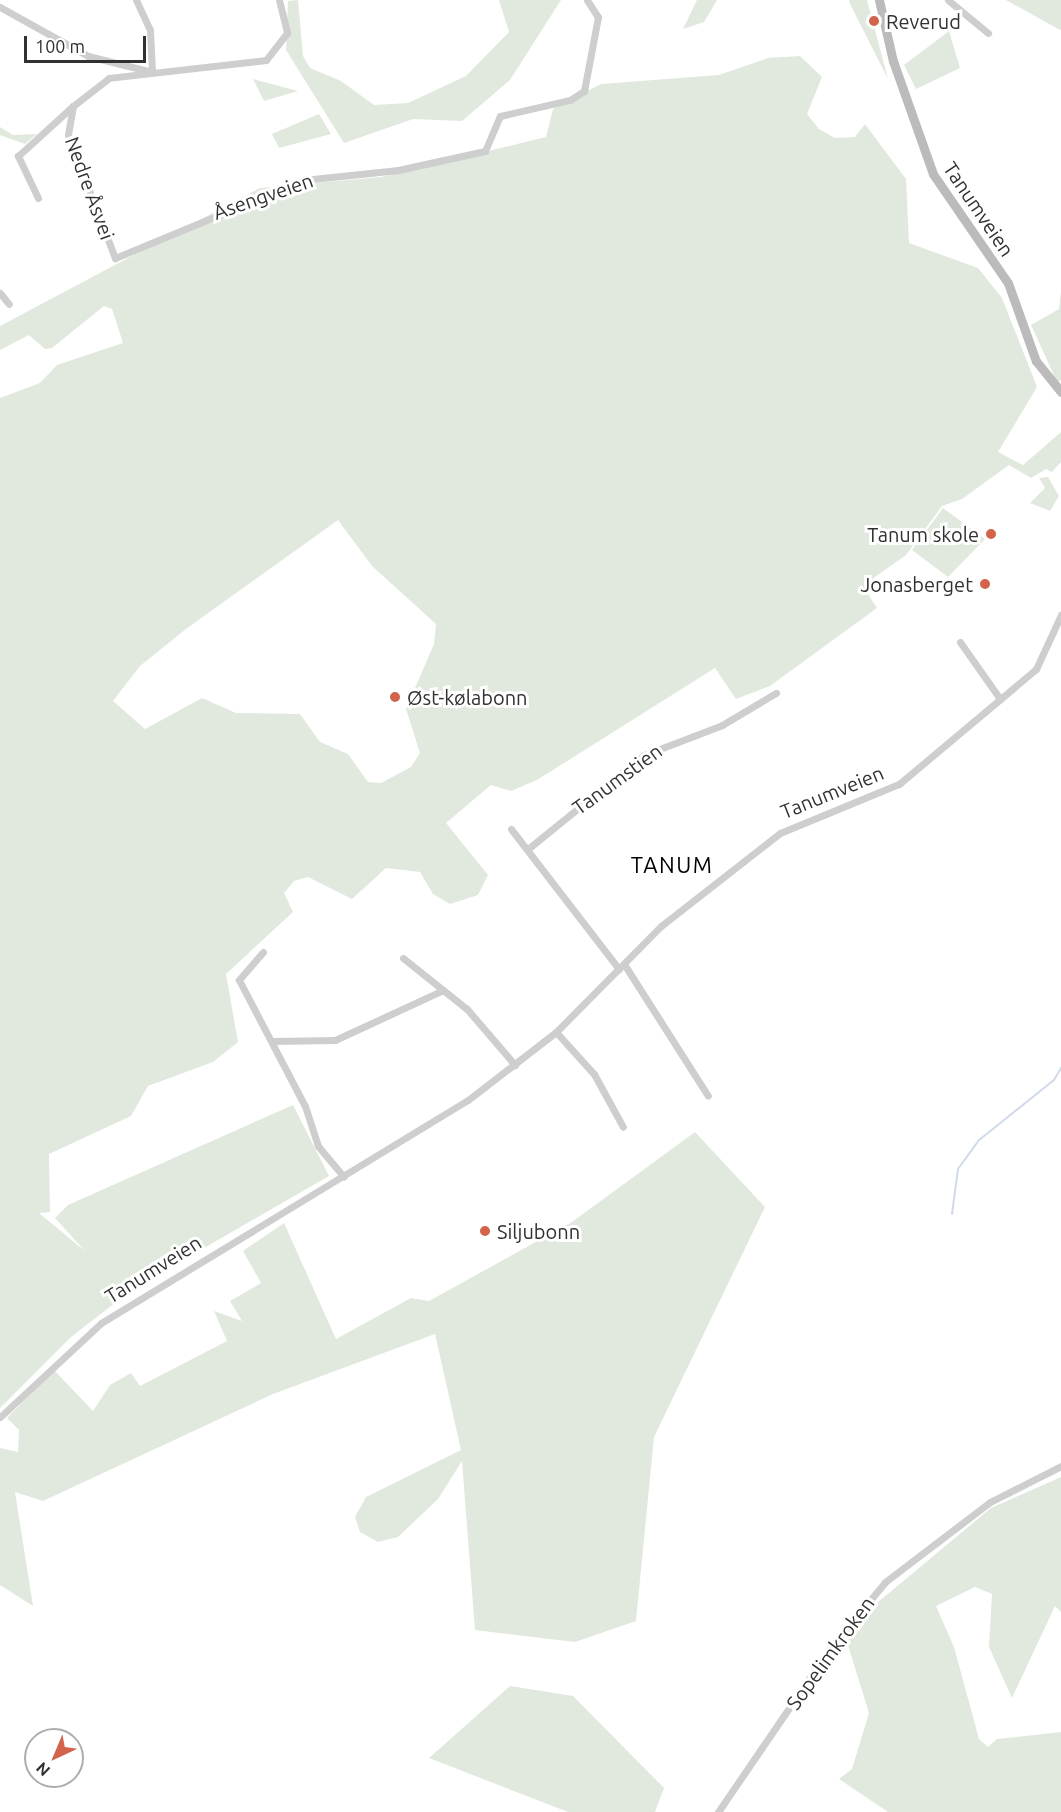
<!DOCTYPE html>
<html>
<head>
<meta charset="utf-8">
<style>
  body { margin:0 }
  #map { position:relative; width:1061px; height:1812px; overflow:hidden; background:#fff; font-family:Ubuntu,sans-serif }
  div>[style] { position:absolute }
  [style*='--x'] { left:calc(var(--x)*1px); top:calc(var(--y)*1px); width:calc(var(--w)*1px); rotate:calc(var(--a)*1deg) }
  .green>* { inset:0; background:#e1e9de }
  .stream>* { height:2px; margin:-1px; padding:0 1px; transform-origin:1px; border-radius:1px; background:#d0d9e9 }
  .minor>* { height:7px; margin:-3.5px; padding:0 3.5px; transform-origin:3.5px; border-radius:3.5px; background:#cecece }
  .secondary>* { height:9px; margin:-4.5px; padding:0 4.5px; transform-origin:4.5px; border-radius:4.5px; background:#bbb }
  .dots>* { width:16px; height:16px; translate:-50% -50%; box-sizing:border-box; border:3px solid #fff; border-radius:50% }
  span { translate:-50% -50%; white-space:nowrap; text-align:center; line-height:1.15; -webkit-text-stroke:6px #fff; paint-order:stroke }
  .poi-label { font-size:20px; color:#313131 }
  .left { translate:0 -50%; text-align:left }
  .right { translate:-100% -50%; text-align:right }
  .street-label { font-size:20px; color:#313131 }
  .quarter-label { font-size:22px; color:#000; letter-spacing:1.5px }
  .north { position:absolute; left:24px; top:1728px; width:60px; height:60px; box-sizing:border-box; background:#fff; border:2px solid #adadad; border-radius:50%; rotate:224deg; font-size:16px; font-weight:700; line-height:24px; text-align:center; color:#313131 }
  .north::after { content:''; display:block; margin:auto; width:21px; height:27px; background:#d1644a; clip-path:polygon(50% 0,100% 100%,50% 72%,0 100%) }
  .scale { position:absolute; left:24px; top:36px; width:122px; height:27px; box-sizing:border-box; border:3px solid #313131; border-top:0; padding-left:8px; font-size:18px; line-height:21px; white-space:nowrap; color:#313131; -webkit-text-stroke:4px #fff; paint-order:stroke }
</style>
</head>
<body>
<div id="map">
  <div class="green">
    <div style="clip-path:polygon(298px 0,303px 56px,310px 68px,341px 81px,374px 105px,408px 103px,466px 76px,509px 32px,499px 0,561px 0,510px 80px,462px 121px,413px 119px,344px 143px,286px 50px,288px 1px)"></div>
    <div style="clip-path:polygon(697px 0,717px 0,704px 22px,683px 29px)"></div>
    <div style="clip-path:polygon(849px 0,867px 0,888px 79px,850px 4px)"></div>
    <div style="clip-path:polygon(1006px 0,1061px 0,1061px 29px,1060px 30px)"></div>
    <div style="clip-path:polygon(949px 31px,960px 68px,916px 89px,904px 65px)"></div>
    <div style="clip-path:polygon(evenodd,800px 56px,822px 77px,807px 114px,819px 129px,835px 138px,855px 137px,865px 124px,906px 179px,909px 243px,978px 268px,1002px 298px,1037px 387px,998px 452px,1023px 465px,1061px 432px,1061px 462px,1052px 472px,1046px 469px,1031px 478px,1009px 465px,962px 499px,942px 506px,906px 555px,875px 577px,868px 594px,877px 608px,770px 686px,736px 699px,715px 668px,537px 780px,511px 791px,491px 785px,446px 823px,488px 875px,478px 895px,450px 904px,433px 894px,420px 872px,386px 868px,352px 899px,308px 877px,294px 881px,284px 893px,293px 912px,226px 974px,238px 1042px,213px 1062px,148px 1086px,131px 1116px,49px 1154px,50px 1212px,39px 1213px,85px 1251px,55px 1218px,68px 1205px,293px 1105px,329px 1176px,133px 1289px,71px 1337px,0 1408px,0 398px,40px 383px,57px 365px,123px 343px,112px 309px,104px 306px,52px 348px,45px 349px,29px 335px,0 350px,0 326px,260px 188px,381px 177px,546px 137px,553px 109px,601px 84px,719px 75px,768px 58px,800px 56px,338px 520px,372px 566px,436px 624px,434px 644px,406px 709px,420px 753px,411px 767px,381px 783px,368px 782px,348px 754px,320px 742px,300px 714px,236px 713px,202px 698px,145px 729px,113px 701px,140px 666px,186px 629px,338px 520px)"></div>
    <div style="clip-path:polygon(253px 79px,298px 91px,264px 101px)"></div>
    <div style="clip-path:polygon(319px 114px,331px 134px,279px 148px,272px 134px)"></div>
    <div style="clip-path:polygon(0 127px,13px 135px,37px 134px,25px 144px,0 135px)"></div>
    <div style="clip-path:polygon(1061px 291px,1061px 380px,1057px 382px,1031px 325px,1059px 309px)"></div>
    <div style="clip-path:polygon(1048px 477px,1059px 496px,1050px 511px,1030px 503px,1045px 488px,1039px 478px)"></div>
    <div style="clip-path:polygon(943px 508px,985px 539px,948px 577px,912px 550px)"></div>
    <div style="clip-path:polygon(695px 1132px,765px 1207px,654px 1437px,636px 1621px,575px 1642px,475px 1630px,462px 1461px,438px 1499px,398px 1537px,378px 1542px,360px 1532px,355px 1517px,366px 1497px,461px 1450px,435px 1334px,273px 1394px,43px 1501px,15px 1492px,33px 1606px,0 1585px,0 1448px,18px 1452px,19px 1430px,7px 1418px,54px 1370px,93px 1411px,110px 1385px,131px 1373px,140px 1386px,227px 1341px,214px 1311px,242px 1321px,230px 1301px,261px 1283px,243px 1251px,284px 1223px,336px 1339px,411px 1298px,429px 1301px,572px 1222px)"></div>
    <div style="clip-path:polygon(1061px 1477px,1061px 1612px,1055px 1606px,1012px 1698px,989px 1647px,992px 1594px,975px 1587px,936px 1606px,954px 1647px,979px 1739px,988px 1747px,997px 1739px,1061px 1732px,1061px 1812px,888px 1812px,839px 1779px,852px 1769px,869px 1713px,847px 1642px,865px 1613px,991px 1508px)"></div>
    <div style="clip-path:polygon(510px 1686px,573px 1696px,664px 1788px,655px 1812px,568px 1812px,429px 1758px)"></div>
  </div>
  <div class="stream">
    <div style="--x:952;--y:1214;--w:45;--a:-82.4"></div>
    <div style="--x:958;--y:1169;--w:34;--a:-54"></div>
    <div style="--x:978;--y:1141;--w:97;--a:-38.8"></div>
    <div style="--x:1054;--y:1080;--w:14;--a:-60"></div>
  </div>
  <div class="minor">
    <div style="--x:279;--y:0;--w:34;--a:76"></div>
    <div style="--x:287;--y:33;--w:34;--a:128"></div>
    <div style="--x:266;--y:60;--w:158;--a:173.5"></div>
    <div style="--x:109;--y:78;--w:46;--a:142.1"></div>
    <div style="--x:73;--y:106;--w:29;--a:100"></div>
    <div style="--x:68;--y:135;--w:132;--a:69.1"></div>
    <div style="--x:115;--y:258;--w:204;--a:-22.5"></div>
    <div style="--x:303;--y:180;--w:96;--a:-6"></div>
    <div style="--x:398;--y:170;--w:89;--a:-12.3"></div>
    <div style="--x:485;--y:151;--w:38;--a:-67"></div>
    <div style="--x:500;--y:116;--w:72;--a:-12.9"></div>
    <div style="--x:570;--y:100;--w:17;--a:-33"></div>
    <div style="--x:584;--y:91;--w:75;--a:-79.3"></div>
    <div style="--x:598;--y:17;--w:20;--a:-123"></div>
    <div style="--x:948;--y:0;--w:52;--a:39.5"></div>
    <div style="--x:0;--y:7;--w:101;--a:29.1"></div>
    <div style="--x:88;--y:56;--w:66;--a:14"></div>
    <div style="--x:152;--y:72;--w:42;--a:-92.7"></div>
    <div style="--x:150;--y:30;--w:33;--a:-115"></div>
    <div style="--x:38;--y:198;--w:47;--a:-115.5"></div>
    <div style="--x:18;--y:156;--w:74;--a:-42.3"></div>
    <div style="--x:0;--y:293;--w:14;--a:51"></div>
    <div style="--x:960;--y:642;--w:70;--a:54.9"></div>
    <div style="--x:511;--y:829;--w:177;--a:52.4"></div>
    <div style="--x:529;--y:848;--w:148;--a:-39"></div>
    <div style="--x:644;--y:755;--w:84;--a:-21"></div>
    <div style="--x:722;--y:725;--w:63;--a:-30.7"></div>
    <div style="--x:263;--y:952;--w:37;--a:131"></div>
    <div style="--x:239;--y:980;--w:142;--a:62.4"></div>
    <div style="--x:305;--y:1106;--w:42;--a:72"></div>
    <div style="--x:318;--y:1146;--w:40;--a:50"></div>
    <div style="--x:403;--y:958;--w:82;--a:38.6"></div>
    <div style="--x:467;--y:1009;--w:74;--a:49.4"></div>
    <div style="--x:624;--y:964;--w:156;--a:57.5"></div>
    <div style="--x:556;--y:1032;--w:57;--a:47.9"></div>
    <div style="--x:594;--y:1074;--w:60;--a:61.3"></div>
    <div style="--x:273;--y:1041;--w:62;--a:-0.9"></div>
    <div style="--x:335;--y:1040;--w:119;--a:-24.8"></div>
    <div style="--x:0;--y:1417;--w:138;--a:-42.9"></div>
    <div style="--x:101;--y:1323;--w:429;--a:-31.3"></div>
    <div style="--x:468;--y:1100;--w:111;--a:-37.7"></div>
    <div style="--x:556;--y:1032;--w:149;--a:-45.3"></div>
    <div style="--x:661;--y:926;--w:151;--a:-38"></div>
    <div style="--x:780;--y:833;--w:129;--a:-22.4"></div>
    <div style="--x:899;--y:784;--w:179;--a:-40"></div>
    <div style="--x:1036;--y:669;--w:60;--a:-65.2"></div>
    <div style="--x:718;--y:1812;--w:195;--a:-55.7"></div>
    <div style="--x:828;--y:1651;--w:89;--a:-50.4"></div>
    <div style="--x:885;--y:1582;--w:132;--a:-37.3"></div>
    <div style="--x:990;--y:1502;--w:80;--a:-26.9"></div>
  </div>
  <div class="secondary">
    <div style="--x:879;--y:0;--w:63;--a:77.1"></div>
    <div style="--x:893;--y:61;--w:120;--a:70.5"></div>
    <div style="--x:933;--y:174;--w:132;--a:55.5"></div>
    <div style="--x:1008;--y:283;--w:83;--a:70.3"></div>
    <div style="--x:1036;--y:361;--w:40;--a:51"></div>
  </div>
  <div class="dots">
    <div style="left:874px;top:21px;background:#d1644a"></div>
    <div style="left:991px;top:534px;background:#d1644a"></div>
    <div style="left:985px;top:584px;background:#d1644a"></div>
    <div style="left:395px;top:697px;background:#d1644a"></div>
    <div style="left:485px;top:1231px;background:#d1644a"></div>
  </div>
  <div class="poi-label">
    <span class="left" style="left:886px;top:21px">Reverud</span>
    <span class="right" style="left:979px;top:534px">Tanum skole</span>
    <span class="right" style="left:973px;top:584px">Jonasberget</span>
    <span class="left" style="left:407px;top:697px">Øst-kølabonn</span>
    <span class="left" style="left:497px;top:1231px">Siljubonn</span>
  </div>
  <div class="street-label">
    <span style="left:90px;top:188px;rotate:70deg">Nedre Åsvei</span>
    <span style="left:263px;top:196px;rotate:-19deg">Åsengveien</span>
    <span style="left:979px;top:209px;rotate:56deg">Tanumveien</span>
    <span style="left:617px;top:779px;rotate:-36deg">Tanumstien</span>
    <span style="left:832px;top:792px;rotate:-22deg">Tanumveien</span>
    <span style="left:153px;top:1269px;rotate:-32deg">Tanumveien</span>
    <span style="left:830px;top:1653px;rotate:-54deg">Sopelimkroken</span>
  </div>
  <div class="quarter-label">
    <span style="left:672px;top:865px">TANUM</span>
  </div>
  <div class="north">N</div>
  <div class="scale">100 m</div>
</div>
</body>
</html>
